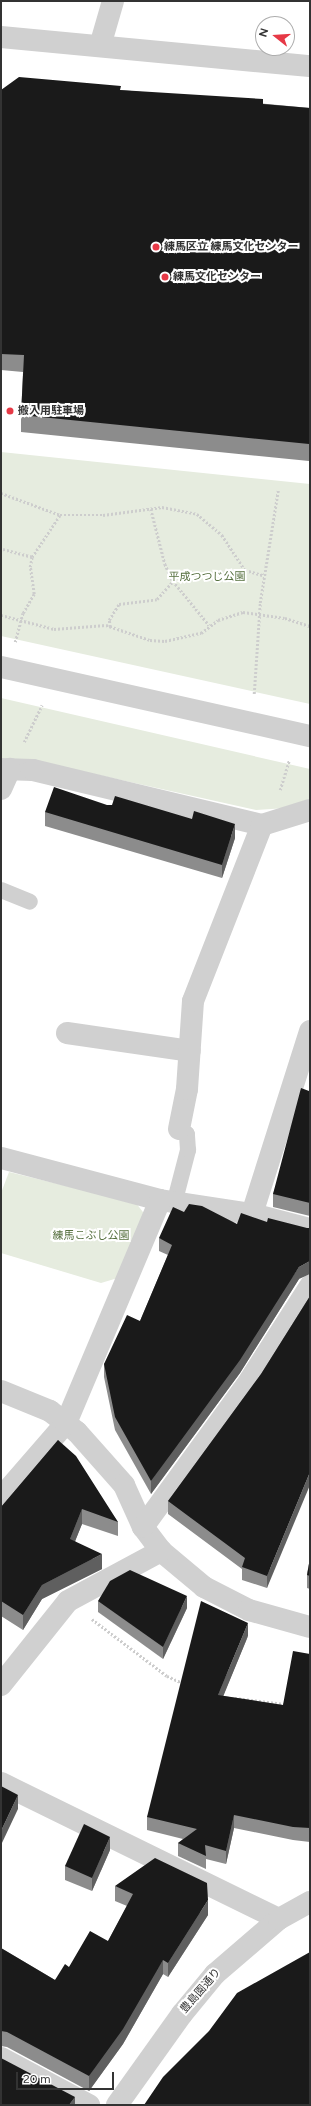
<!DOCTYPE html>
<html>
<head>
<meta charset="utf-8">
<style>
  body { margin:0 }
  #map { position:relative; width:311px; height:2106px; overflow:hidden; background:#fff; font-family:Figtree,"Noto Sans JP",sans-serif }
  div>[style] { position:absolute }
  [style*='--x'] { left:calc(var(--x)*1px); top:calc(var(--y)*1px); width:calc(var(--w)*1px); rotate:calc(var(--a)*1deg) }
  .green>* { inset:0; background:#e6ecdf }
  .path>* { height:2.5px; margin-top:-1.25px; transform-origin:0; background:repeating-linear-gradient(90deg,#cdcdcd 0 2px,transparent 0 4px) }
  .service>* { height:16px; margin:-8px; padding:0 8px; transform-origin:8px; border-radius:8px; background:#d0d0d0 }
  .minor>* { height:22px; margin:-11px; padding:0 11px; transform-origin:11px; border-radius:11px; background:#d0d0d0 }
  .tertiary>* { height:22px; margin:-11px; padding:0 11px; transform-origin:11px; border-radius:11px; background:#d0d0d0 }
  .wall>* { inset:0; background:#8c8c8c }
  .shaded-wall>* { inset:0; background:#5f5f5f }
  .building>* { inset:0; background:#1a1a1a }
  .dots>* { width:11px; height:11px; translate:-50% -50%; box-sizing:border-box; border:2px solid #fff; border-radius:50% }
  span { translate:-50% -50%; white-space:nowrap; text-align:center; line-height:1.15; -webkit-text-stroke:4px #fff; paint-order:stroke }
  .poi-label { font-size:11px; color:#333; font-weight:700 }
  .left { translate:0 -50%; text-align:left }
  .park-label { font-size:11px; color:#56703f }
  .street-label { font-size:11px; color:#333 }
  .frame { position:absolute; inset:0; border:2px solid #333; pointer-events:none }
  .north { position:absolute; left:255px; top:16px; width:40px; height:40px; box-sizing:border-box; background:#fff; border:1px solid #adadad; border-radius:50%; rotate:287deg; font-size:11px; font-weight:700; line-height:16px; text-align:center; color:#333 }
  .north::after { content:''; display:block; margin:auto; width:14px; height:18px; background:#e63946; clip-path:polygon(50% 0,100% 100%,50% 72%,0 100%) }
  .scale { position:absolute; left:16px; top:2072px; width:98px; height:18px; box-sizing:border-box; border:2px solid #333; border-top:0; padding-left:5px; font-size:12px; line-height:14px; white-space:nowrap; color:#333; -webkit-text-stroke:3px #fff; paint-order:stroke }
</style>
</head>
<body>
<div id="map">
  <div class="green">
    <div style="clip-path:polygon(1px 452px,310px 484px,310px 704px,1px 636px)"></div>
    <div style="clip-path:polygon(1px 698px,310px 769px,310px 802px,287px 808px,256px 810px,31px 760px,1px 760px)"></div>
    <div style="clip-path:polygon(9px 1172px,136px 1203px,146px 1216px,121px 1277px,101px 1283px,1px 1253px,1px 1193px)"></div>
  </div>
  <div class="path">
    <div style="--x:1;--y:493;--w:63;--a:20.4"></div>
    <div style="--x:60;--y:515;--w:43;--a:0"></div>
    <div style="--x:103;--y:515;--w:60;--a:-7.7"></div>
    <div style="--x:162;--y:507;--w:36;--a:11"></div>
    <div style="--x:197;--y:514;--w:33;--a:40"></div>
    <div style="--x:222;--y:535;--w:42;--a:56.7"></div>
    <div style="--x:245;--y:570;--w:19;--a:16"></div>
    <div style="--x:151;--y:509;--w:57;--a:75.7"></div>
    <div style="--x:165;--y:564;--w:19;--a:65"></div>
    <div style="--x:173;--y:581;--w:57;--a:50.7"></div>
    <div style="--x:3;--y:549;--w:30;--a:15"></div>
    <div style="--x:1;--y:615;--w:55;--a:14.8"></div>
    <div style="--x:54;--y:629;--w:52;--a:-4.4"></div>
    <div style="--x:106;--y:625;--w:46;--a:18.8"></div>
    <div style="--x:150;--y:640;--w:15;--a:4"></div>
    <div style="--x:165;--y:641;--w:37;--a:-13"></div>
    <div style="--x:201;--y:633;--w:21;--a:-37"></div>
    <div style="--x:218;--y:620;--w:26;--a:-18"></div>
    <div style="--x:243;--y:612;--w:42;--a:8.1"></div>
    <div style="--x:285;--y:618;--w:26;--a:18"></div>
    <div style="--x:110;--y:627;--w:7;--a:-98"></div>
    <div style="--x:109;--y:620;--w:19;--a:-58"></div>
    <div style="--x:119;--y:604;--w:38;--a:-7"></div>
    <div style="--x:157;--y:599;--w:24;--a:-48"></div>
    <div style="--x:15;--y:642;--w:30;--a:-75"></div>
    <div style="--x:23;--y:613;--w:22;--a:-60"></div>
    <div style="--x:34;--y:594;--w:27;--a:-98"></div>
    <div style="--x:30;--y:567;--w:10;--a:-79"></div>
    <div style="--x:32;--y:557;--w:50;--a:-56.3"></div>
    <div style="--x:254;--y:694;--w:91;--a:-86.2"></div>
    <div style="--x:260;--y:603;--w:114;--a:-80.9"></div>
    <div style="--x:24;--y:742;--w:41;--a:-64.1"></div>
    <div style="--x:280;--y:790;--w:31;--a:-73"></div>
    <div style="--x:92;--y:1619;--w:94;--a:37.2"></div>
    <div style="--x:167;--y:1676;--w:17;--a:24"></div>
    <div style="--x:235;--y:1698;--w:50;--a:6.8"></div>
  </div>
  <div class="service">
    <div style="--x:1;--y:890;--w:31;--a:22"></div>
    <div style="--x:175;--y:1200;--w:52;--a:-75.4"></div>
    <div style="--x:188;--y:1150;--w:16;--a:-94"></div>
    <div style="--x:187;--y:1134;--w:9;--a:-148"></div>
  </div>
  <div class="minor">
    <div style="--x:100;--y:46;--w:47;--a:-73.9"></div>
    <div style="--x:1;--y:769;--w:32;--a:2"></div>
    <div style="--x:33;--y:770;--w:236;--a:13.5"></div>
    <div style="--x:262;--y:825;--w:50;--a:-17.4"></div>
    <div style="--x:1;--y:789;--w:22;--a:-66"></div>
    <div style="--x:67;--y:1033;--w:124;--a:8.3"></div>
    <div style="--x:179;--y:1129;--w:41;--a:-78.7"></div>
    <div style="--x:187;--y:1089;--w:88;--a:-86.1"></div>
    <div style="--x:193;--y:1001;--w:189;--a:-68.6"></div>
    <div style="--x:1;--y:1158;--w:164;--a:14.8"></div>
    <div style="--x:160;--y:1200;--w:93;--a:8.7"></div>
    <div style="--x:252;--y:1214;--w:60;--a:14.5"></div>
    <div style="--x:252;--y:1214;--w:192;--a:-72.4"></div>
    <div style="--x:1;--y:1391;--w:53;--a:22.2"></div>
    <div style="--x:50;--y:1411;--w:34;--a:38"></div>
    <div style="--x:77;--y:1432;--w:71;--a:48.4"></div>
    <div style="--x:124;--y:1485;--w:46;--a:65.7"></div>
    <div style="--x:143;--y:1527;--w:30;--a:53"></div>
    <div style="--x:161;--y:1551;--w:56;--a:39.9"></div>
    <div style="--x:204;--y:1587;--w:51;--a:27.1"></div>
    <div style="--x:249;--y:1610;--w:63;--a:15.6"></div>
    <div style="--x:1;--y:1498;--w:99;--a:-49.1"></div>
    <div style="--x:66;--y:1423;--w:242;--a:-67.1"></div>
    <div style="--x:143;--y:1527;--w:182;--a:-53.9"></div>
    <div style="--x:250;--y:1380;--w:112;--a:-57.4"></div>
    <div style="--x:1;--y:1685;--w:107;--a:-51.4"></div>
    <div style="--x:68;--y:1601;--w:106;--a:-28.3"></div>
    <div style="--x:1;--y:1783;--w:309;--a:26.1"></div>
    <div style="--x:1;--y:2058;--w:100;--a:28.1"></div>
  </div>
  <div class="tertiary">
    <div style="--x:1;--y:37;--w:310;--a:5.4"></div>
    <div style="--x:1;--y:667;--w:317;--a:12.6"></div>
    <div style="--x:117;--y:2105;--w:112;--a:-54.5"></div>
    <div style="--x:182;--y:2014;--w:52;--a:-50.5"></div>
    <div style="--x:215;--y:1974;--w:84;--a:-40.7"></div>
    <div style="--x:279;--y:1919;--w:35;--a:-29"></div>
  </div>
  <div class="wall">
    <div style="clip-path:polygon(1px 90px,121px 90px,310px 108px,309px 461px,21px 432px,21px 415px,23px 372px,1px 370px)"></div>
    <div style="clip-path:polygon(107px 805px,235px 838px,222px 878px,45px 826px,45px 812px)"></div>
    <div style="clip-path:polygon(310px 1089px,310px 1216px,273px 1207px,273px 1194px)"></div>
    <div style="clip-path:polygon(159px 1238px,299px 1279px,240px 1373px,151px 1494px,115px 1430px,104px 1377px,104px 1364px,140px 1321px,168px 1255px,159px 1251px)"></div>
    <div style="clip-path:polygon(310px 1296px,267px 1588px,242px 1580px,242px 1569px,168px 1514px,168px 1501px,261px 1374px)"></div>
    <div style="clip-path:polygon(58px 1440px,118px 1522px,118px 1536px,82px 1524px,75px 1541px,102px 1569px,42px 1599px,23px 1630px,1px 1616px,1px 1507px)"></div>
    <div style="clip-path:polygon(310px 1558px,310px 1589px,307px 1588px,307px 1575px)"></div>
    <div style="clip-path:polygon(98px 1601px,187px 1608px,163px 1659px,98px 1612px)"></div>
    <div style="clip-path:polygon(248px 1636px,223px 1696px,283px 1705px,310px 1654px,310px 1842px,293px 1840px,234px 1828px,226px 1864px,206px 1859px,206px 1869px,178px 1856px,178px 1843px,183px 1839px,147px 1830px,147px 1817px)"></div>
    <div style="clip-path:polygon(110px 1850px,92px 1891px,65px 1880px,65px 1866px)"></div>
    <div style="clip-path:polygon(115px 1886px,208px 1915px,168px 1977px,163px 1974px,123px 2044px,89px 2091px,7px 2047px,1px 2046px,1px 1948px,55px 1980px,69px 1967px,108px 1941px,127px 1906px,115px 1901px)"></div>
  </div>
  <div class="shaded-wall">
    <div style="clip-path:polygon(310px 438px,310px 455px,309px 461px,309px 444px)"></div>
    <div style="clip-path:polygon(235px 824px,235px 838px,222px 878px,222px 865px)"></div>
    <div style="clip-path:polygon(310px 1261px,310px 1274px,299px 1279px,240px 1373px,151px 1494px,151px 1481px,299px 1267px)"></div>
    <div style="clip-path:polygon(310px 1472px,310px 1485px,267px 1588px,267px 1576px)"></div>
    <div style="clip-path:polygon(82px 1509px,82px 1524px,70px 1554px,70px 1539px)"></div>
    <div style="clip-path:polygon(102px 1554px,102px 1569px,42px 1599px,23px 1630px,23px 1615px,42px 1585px)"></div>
    <div style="clip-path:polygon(187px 1596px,187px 1608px,163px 1659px,163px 1647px)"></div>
    <div style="clip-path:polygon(248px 1623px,248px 1636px,218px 1709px,218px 1695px)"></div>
    <div style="clip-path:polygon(18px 1795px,18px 1809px,1px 1845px,1px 1831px)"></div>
    <div style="clip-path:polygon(234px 1815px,234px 1828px,226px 1864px,226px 1851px)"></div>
    <div style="clip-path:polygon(110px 1837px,110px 1850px,92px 1891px,92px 1878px)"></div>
    <div style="clip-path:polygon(208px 1900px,208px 1915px,168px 1977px,168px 1963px)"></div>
    <div style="clip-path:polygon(163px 1960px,163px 1974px,123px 2044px,89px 2091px,89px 2076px)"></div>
    <div style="clip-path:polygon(75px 2097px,75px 2105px,69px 2105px)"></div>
  </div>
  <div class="building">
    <div style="clip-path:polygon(19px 77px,121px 86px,120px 90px,263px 99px,263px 104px,310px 108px,310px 438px,309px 444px,21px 415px,24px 355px,1px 354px,1px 90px)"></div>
    <div style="clip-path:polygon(54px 787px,107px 805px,112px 805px,115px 796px,192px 819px,194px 811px,235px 824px,222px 865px,45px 812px)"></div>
    <div style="clip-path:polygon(301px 1088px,309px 1091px,310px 1089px,310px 1203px,273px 1194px)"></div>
    <div style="clip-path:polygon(189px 1204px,202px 1206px,237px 1224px,241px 1213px,267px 1222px,268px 1218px,307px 1228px,310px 1228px,310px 1261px,299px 1267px,240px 1360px,151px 1481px,115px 1417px,104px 1364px,127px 1315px,140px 1321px,172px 1245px,159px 1238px,173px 1207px,184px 1212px)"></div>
    <div style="clip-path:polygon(310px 1296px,310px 1472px,267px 1576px,242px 1567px,245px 1558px,168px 1501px,261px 1374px)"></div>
    <div style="clip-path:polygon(58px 1440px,76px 1456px,118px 1522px,82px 1509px,70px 1539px,102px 1554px,42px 1585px,23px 1615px,1px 1601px,1px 1507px)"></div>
    <div style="clip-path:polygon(310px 1558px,310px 1576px,307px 1575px)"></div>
    <div style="clip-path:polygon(130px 1570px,187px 1596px,163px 1647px,98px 1601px,110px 1581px)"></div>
    <div style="clip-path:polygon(201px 1601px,248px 1623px,218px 1695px,283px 1705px,293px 1651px,310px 1654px,310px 1828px,293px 1827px,234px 1815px,226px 1851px,205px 1845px,206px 1856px,178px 1843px,197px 1829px,147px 1817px)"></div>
    <div style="clip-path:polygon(1px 1786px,18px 1795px,1px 1831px)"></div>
    <div style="clip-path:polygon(84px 1824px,110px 1837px,92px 1878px,65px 1866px)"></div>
    <div style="clip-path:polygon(155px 1858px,207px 1883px,208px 1900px,168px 1963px,163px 1960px,123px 2029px,89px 2076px,7px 2032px,1px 2031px,1px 1948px,55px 1980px,65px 1964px,69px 1967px,90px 1931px,108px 1941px,133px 1894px,115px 1886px)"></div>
    <div style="clip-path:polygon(310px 1952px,310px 2105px,144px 2105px,163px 2077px,209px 2031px,237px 1993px)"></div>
    <div style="clip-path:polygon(1px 2058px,75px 2097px,69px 2105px,1px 2105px)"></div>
  </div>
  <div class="dots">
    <div style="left:156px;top:247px;background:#e63946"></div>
    <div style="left:165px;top:277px;background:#e63946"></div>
    <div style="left:10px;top:411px;background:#e63946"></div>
  </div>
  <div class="poi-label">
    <span class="left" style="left:164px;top:247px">練馬区立 練馬文化センター</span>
    <span class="left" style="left:173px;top:277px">練馬文化センター</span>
    <span class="left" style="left:18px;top:411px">搬入用駐車場</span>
  </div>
  <div class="park-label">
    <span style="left:207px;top:577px">平成つつじ公園</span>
    <span style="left:91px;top:1236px">練馬こぶし公園</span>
  </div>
  <div class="street-label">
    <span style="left:201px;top:1991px;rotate:-49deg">豊島園通り</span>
  </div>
  <div class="frame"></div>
  <div class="north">N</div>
  <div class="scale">20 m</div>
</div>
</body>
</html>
